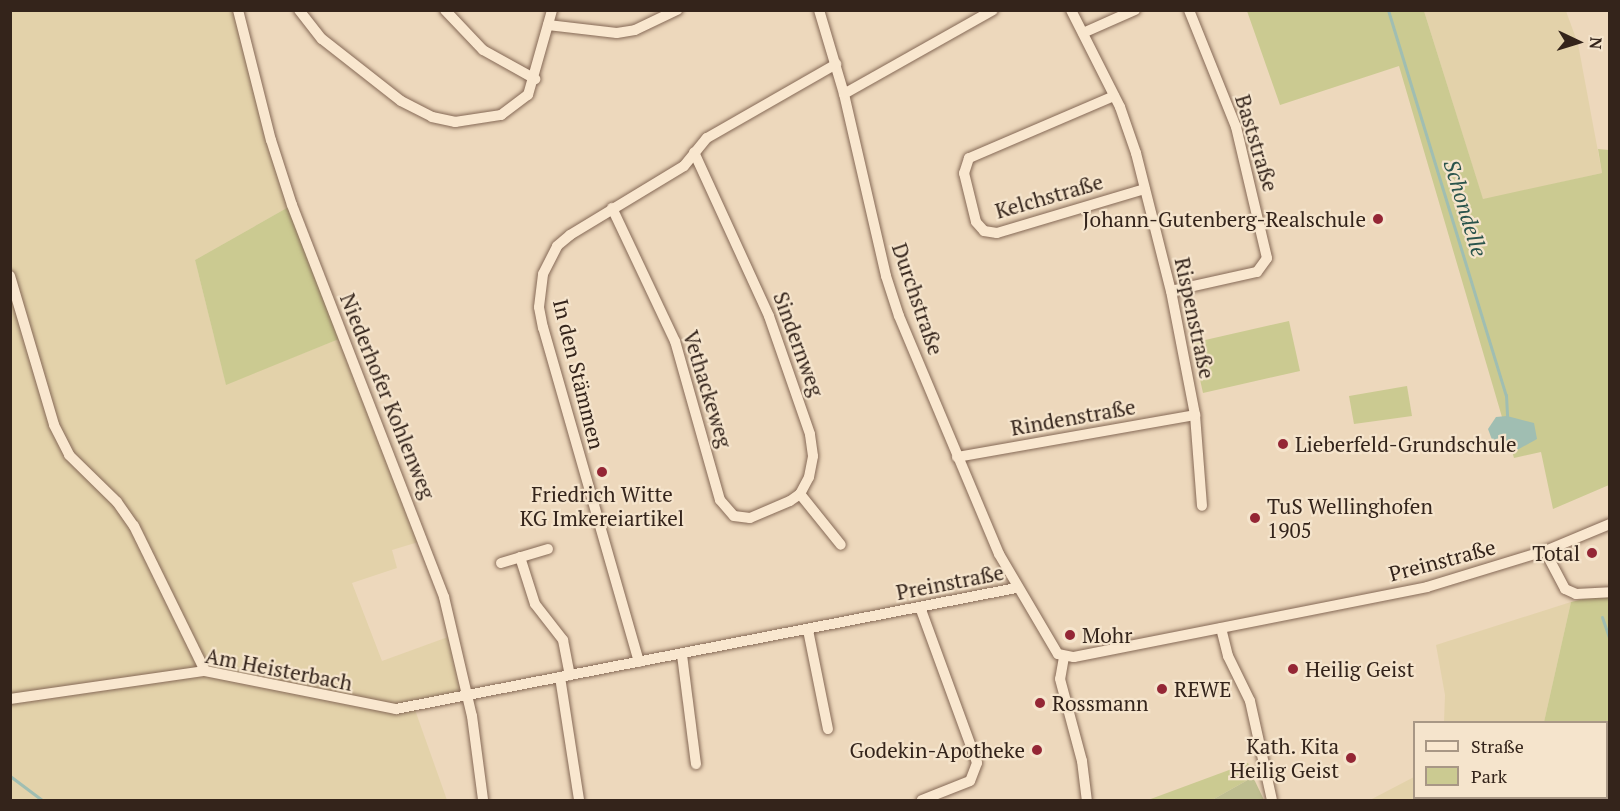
<!DOCTYPE html>
<html>
<head>
<meta charset="utf-8">
<style>
  body { margin:0 }
  #map { position:relative; width:1620px; height:811px; overflow:hidden; background:#edd8bc; font-family:"PT Serif",serif }
  div>[style] { position:absolute }
  [style*='--x'] { left:calc(var(--x)*1px); top:calc(var(--y)*1px); width:calc(var(--w)*1px); rotate:calc(var(--a)*1deg) }
  .farmland>* { inset:0; background:#e3d2aa }
  .green>* { inset:0; background:#cbca91 }
  .cemetery>* { inset:0; background:#bfbf91 }
  .water>* { inset:0; background:#a0beb2 }
  .stream>* { height:3px; margin:-1.5px; padding:0 1.5px; transform-origin:1.5px; border-radius:1.5px; background:#a0beb2 }
  .roads { filter:drop-shadow(0 0 2px #856956) drop-shadow(0 0 2px #856956) }
  .minor>* { height:10px; margin:-5px; padding:0 5px; transform-origin:5px; border-radius:5px; background:#f9e7cf }
  .dots>* { width:16px; height:16px; translate:-50% -50%; box-sizing:border-box; border:3px solid #f5e4cc; border-radius:50% }
  span { translate:-50% -50%; white-space:nowrap; text-align:center; line-height:1.15; -webkit-text-stroke:4.5px #f5e4cc; paint-order:stroke }
  .street-label { font-size:21px; color:#34241b }
  .poi-label { font-size:21px; color:#34241b }
  .right { translate:-100% -50%; text-align:right }
  .left { translate:0 -50%; text-align:left }
  .water-label { font-size:22px; color:#2a544c; font-style:italic }
  .frame { position:absolute; inset:0; border:12px solid #34241b; pointer-events:none }
  .legend { position:absolute; left:1413px; top:721px; width:195px; height:78px; box-sizing:border-box; background:#f5e4cc; border:2px solid #a89785; margin:0; padding:8px 10px; list-style:none; font-size:18px; color:#34241b }
  .legend li { display:flex; align-items:center; gap:12px; height:30px }
  .legend b { width:30px; border:2px solid #a89785 }
  .north { position:absolute; left:1548px; top:12px; width:60px; height:60px; -webkit-text-stroke:4px #f5e4cc; paint-order:stroke; rotate:94deg; font-size:16px; font-weight:700; line-height:24px; text-align:center; color:#34241b }
  .north::after { content:''; display:block; margin:auto; width:21px; height:27px; background:#34241b; clip-path:polygon(50% 0,100% 100%,50% 72%,0 100%) }
</style>
</head>
<body>
<div id="map">
  <div class="farmland">
    <div style="clip-path:polygon(11px 11px,238px 11px,292px 205px,195px 260px,226px 384px,344px 337px,425px 540px,392px 550px,397px 568px,352px 583px,382px 661px,448px 637px,458px 681px,468px 695px,414px 707px,447px 800px,11px 800px)"></div>
    <div style="clip-path:polygon(1424px 11px,1566px 11px,1578px 44px,1602px 173px,1483px 200px)"></div>
    <div style="clip-path:polygon(1571px 602px,1544px 722px,1444px 722px,1445px 695px,1436px 645px)"></div>
    <div style="clip-path:polygon(1414px 777px,1414px 798px,1528px 798px,1370px 800px)"></div>
  </div>
  <div class="green">
    <div style="clip-path:polygon(1247px 11px,1424px 11px,1483px 199px,1602px 173px,1598px 149px,1609px 150px,1609px 485px,1553px 509px,1541px 452px,1514px 458px,1399px 66px,1280px 105px)"></div>
    <div style="clip-path:polygon(292px 205px,344px 337px,226px 385px,195px 260px)"></div>
    <div style="clip-path:polygon(1289px 321px,1300px 371px,1203px 393px,1192px 343px)"></div>
    <div style="clip-path:polygon(1407px 386px,1412px 416px,1354px 424px,1349px 396px)"></div>
    <div style="clip-path:polygon(1609px 593px,1609px 722px,1544px 722px,1571px 602px)"></div>
    <div style="clip-path:polygon(1248px 763px,1253px 777px,1212px 800px,1148px 800px)"></div>
  </div>
  <div class="cemetery">
    <div style="clip-path:polygon(1609px 722px,1609px 800px,1527px 800px,1606px 798px)"></div>
    <div style="clip-path:polygon(1253px 777px,1264px 800px,1212px 800px,1237px 786px)"></div>
  </div>
  <div class="water">
    <div style="clip-path:polygon(1507px 416px,1534px 423px,1537px 439px,1517px 450px,1494px 445px,1488px 429px,1496px 417px)"></div>
  </div>
  <div class="stream">
    <div style="--x:1388;--y:10;--w:403;--a:73"></div>
    <div style="--x:1506;--y:395;--w:21;--a:87"></div>
    <div style="--x:1602;--y:617;--w:24;--a:71"></div>
    <div style="--x:10;--y:776;--w:40;--a:37"></div>
  </div>
  <div class="roads">
    <div class="minor">
      <div style="--x:238;--y:10;--w:134;--a:75.8"></div>
      <div style="--x:271;--y:140;--w:68;--a:72.1"></div>
      <div style="--x:292;--y:205;--w:420;--a:68.8"></div>
      <div style="--x:444;--y:597;--w:122;--a:76.8"></div>
      <div style="--x:472;--y:716;--w:85;--a:82.5"></div>
      <div style="--x:299;--y:10;--w:37;--a:52"></div>
      <div style="--x:322;--y:39;--w:100;--a:38.1"></div>
      <div style="--x:401;--y:101;--w:35;--a:27"></div>
      <div style="--x:432;--y:117;--w:24;--a:12"></div>
      <div style="--x:455;--y:122;--w:47;--a:-8.7"></div>
      <div style="--x:501;--y:115;--w:34;--a:-37"></div>
      <div style="--x:528;--y:95;--w:88;--a:-74.2"></div>
      <div style="--x:445;--y:10;--w:55;--a:46.5"></div>
      <div style="--x:483;--y:50;--w:60;--a:29.1"></div>
      <div style="--x:819;--y:10;--w:88;--a:73.4"></div>
      <div style="--x:844;--y:94;--w:187;--a:77"></div>
      <div style="--x:886;--y:276;--w:42;--a:72"></div>
      <div style="--x:899;--y:316;--w:258;--a:67.2"></div>
      <div style="--x:999;--y:554;--w:116;--a:59.5"></div>
      <div style="--x:1058;--y:654;--w:16;--a:11"></div>
      <div style="--x:1074;--y:657;--w:360;--a:-11.2"></div>
      <div style="--x:1427;--y:587;--w:123;--a:-17"></div>
      <div style="--x:1545;--y:551;--w:70;--a:-22.6"></div>
      <div style="--x:1071;--y:10;--w:109;--a:63.2"></div>
      <div style="--x:1120;--y:107;--w:49;--a:70.8"></div>
      <div style="--x:1136;--y:153;--w:142;--a:75.8"></div>
      <div style="--x:1171;--y:291;--w:126;--a:79"></div>
      <div style="--x:1195;--y:415;--w:91;--a:85.6"></div>
      <div style="--x:548;--y:25;--w:69;--a:6.6"></div>
      <div style="--x:617;--y:33;--w:18;--a:-9"></div>
      <div style="--x:635;--y:30;--w:47;--a:-25.5"></div>
      <div style="--x:1083;--y:33;--w:57;--a:-23.9"></div>
      <div style="--x:844;--y:94;--w:171;--a:-29.4"></div>
      <div style="--x:1114;--y:96;--w:158;--a:156.8"></div>
      <div style="--x:969;--y:158;--w:16;--a:108"></div>
      <div style="--x:964;--y:173;--w:50;--a:76.2"></div>
      <div style="--x:976;--y:222;--w:12;--a:48"></div>
      <div style="--x:984;--y:231;--w:13;--a:9"></div>
      <div style="--x:997;--y:233;--w:154;--a:-16.6"></div>
      <div style="--x:612;--y:208;--w:147;--a:64.7"></div>
      <div style="--x:675;--y:341;--w:165;--a:74.2"></div>
      <div style="--x:720;--y:500;--w:21;--a:49"></div>
      <div style="--x:734;--y:516;--w:16;--a:7"></div>
      <div style="--x:750;--y:518;--w:43;--a:-23"></div>
      <div style="--x:790;--y:501;--w:12;--a:-35"></div>
      <div style="--x:800;--y:494;--w:19;--a:-62"></div>
      <div style="--x:809;--y:477;--w:21;--a:-79"></div>
      <div style="--x:813;--y:456;--w:22;--a:-98"></div>
      <div style="--x:810;--y:434;--w:125;--a:-109.2"></div>
      <div style="--x:769;--y:316;--w:180;--a:-114.6"></div>
      <div style="--x:10;--y:276;--w:155;--a:73.5"></div>
      <div style="--x:54;--y:425;--w:34;--a:63"></div>
      <div style="--x:69;--y:455;--w:67;--a:44.4"></div>
      <div style="--x:117;--y:502;--w:29;--a:55"></div>
      <div style="--x:134;--y:526;--w:161;--a:63.9"></div>
      <div style="--x:1171;--y:291;--w:88;--a:-12.5"></div>
      <div style="--x:1257;--y:272;--w:17;--a:-54"></div>
      <div style="--x:1267;--y:258;--w:135;--a:-103.3"></div>
      <div style="--x:1236;--y:127;--w:126;--a:-111.9"></div>
      <div style="--x:957;--y:457;--w:242;--a:-10"></div>
      <div style="--x:800;--y:494;--w:65;--a:51.2"></div>
      <div style="--x:1545;--y:551;--w:43;--a:62.2"></div>
      <div style="--x:1565;--y:589;--w:12;--a:24"></div>
      <div style="--x:1576;--y:594;--w:34;--a:-3"></div>
      <div style="--x:520;--y:557;--w:49;--a:72.3"></div>
      <div style="--x:535;--y:604;--w:46;--a:52.1"></div>
      <div style="--x:563;--y:640;--w:36;--a:79"></div>
      <div style="--x:501;--y:563;--w:49;--a:-16.6"></div>
      <div style="--x:920;--y:607;--w:166;--a:69.9"></div>
      <div style="--x:977;--y:763;--w:19;--a:111"></div>
      <div style="--x:970;--y:781;--w:52;--a:158.4"></div>
      <div style="--x:1221;--y:628;--w:29;--a:76"></div>
      <div style="--x:1228;--y:656;--w:50;--a:63.9"></div>
      <div style="--x:1250;--y:701;--w:101;--a:77.5"></div>
      <div style="--x:808;--y:630;--w:101;--a:78.6"></div>
      <div style="--x:682;--y:655;--w:110;--a:82.7"></div>
      <div style="--x:1064;--y:657;--w:22;--a:100"></div>
      <div style="--x:1060;--y:679;--w:85;--a:75"></div>
      <div style="--x:1082;--y:761;--w:39;--a:83"></div>
      <div style="--x:639;--y:662;--w:348;--a:-106"></div>
      <div style="--x:543;--y:328;--w:21;--a:-101"></div>
      <div style="--x:539;--y:307;--w:33;--a:-83"></div>
      <div style="--x:543;--y:274;--w:31;--a:-63"></div>
      <div style="--x:557;--y:246;--w:17;--a:-40"></div>
      <div style="--x:570;--y:235;--w:133;--a:-31.2"></div>
      <div style="--x:684;--y:166;--w:36;--a:-51"></div>
      <div style="--x:707;--y:138;--w:149;--a:-29.8"></div>
      <div style="--x:560;--y:677;--w:124;--a:81.2"></div>
      <div style="--x:10;--y:699;--w:197;--a:-8.2"></div>
      <div style="--x:205;--y:671;--w:195;--a:11.3"></div>
      <div style="--x:396;--y:709;--w:632;--a:-11.04"></div>
    </div>
  </div>
  <div class="dots">
    <div style="left:1378px;top:219px;background:#942635"></div>
    <div style="left:1283px;top:444px;background:#942635"></div>
    <div style="left:602px;top:472px;background:#942635"></div>
    <div style="left:1255px;top:518px;background:#942635"></div>
    <div style="left:1592px;top:553px;background:#942635"></div>
    <div style="left:1070px;top:635px;background:#942635"></div>
    <div style="left:1293px;top:669px;background:#942635"></div>
    <div style="left:1162px;top:689px;background:#942635"></div>
    <div style="left:1040px;top:703px;background:#942635"></div>
    <div style="left:1037px;top:750px;background:#942635"></div>
    <div style="left:1351px;top:758px;background:#942635"></div>
  </div>
  <div class="street-label">
    <span style="left:1257px;top:143px;rotate:73deg">Baststraße</span>
    <span style="left:1049px;top:196px;rotate:-16deg">Kelchstraße</span>
    <span style="left:918px;top:299px;rotate:71deg">Durchstraße</span>
    <span style="left:1195px;top:318px;rotate:78deg">Rispenstraße</span>
    <span style="left:799px;top:344px;rotate:70deg">Sindernweg</span>
    <span style="left:579px;top:374px;rotate:76deg">In den Stämmen</span>
    <span style="left:708px;top:389px;rotate:73deg">Vethackeweg</span>
    <span style="left:388px;top:396px;rotate:68deg">Niederhofer Kohlenweg</span>
    <span style="left:1073px;top:417px;rotate:-10deg">Rindenstraße</span>
    <span style="left:1442px;top:560px;rotate:-15deg">Preinstraße</span>
    <span style="left:950px;top:582px;rotate:-11deg">Preinstraße</span>
    <span style="left:279px;top:669px;rotate:11deg">Am Heisterbach</span>
  </div>
  <div class="poi-label">
    <span class="right" style="left:1366px;top:219px">Johann-Gutenberg-Realschule</span>
    <span class="left" style="left:1295px;top:444px">Lieberfeld-Grundschule</span>
    <span style="left:602px;top:506px">Friedrich Witte<br>KG Imkereiartikel</span>
    <span class="left" style="left:1267px;top:518px">TuS Wellinghofen<br>1905</span>
    <span class="right" style="left:1580px;top:553px">Total</span>
    <span class="left" style="left:1082px;top:635px">Mohr</span>
    <span class="left" style="left:1305px;top:669px">Heilig Geist</span>
    <span class="left" style="left:1174px;top:689px">REWE</span>
    <span class="left" style="left:1052px;top:703px">Rossmann</span>
    <span class="right" style="left:1339px;top:758px">Kath. Kita<br>Heilig Geist</span>
    <span class="right" style="left:1025px;top:750px">Godekin-Apotheke</span>
  </div>
  <div class="water-label">
    <span style="left:1466px;top:208px;rotate:73deg">Schondelle</span>
  </div>
  <div class="frame"></div>
  <ul class="legend">
  <li><b style="height:8px;background:#f9e7cf"></b>Straße</li>
  <li><b style="height:16px;background:#cbca91"></b>Park</li>
  </ul>
  <div class="north">N</div>
</div>
</body>
</html>
